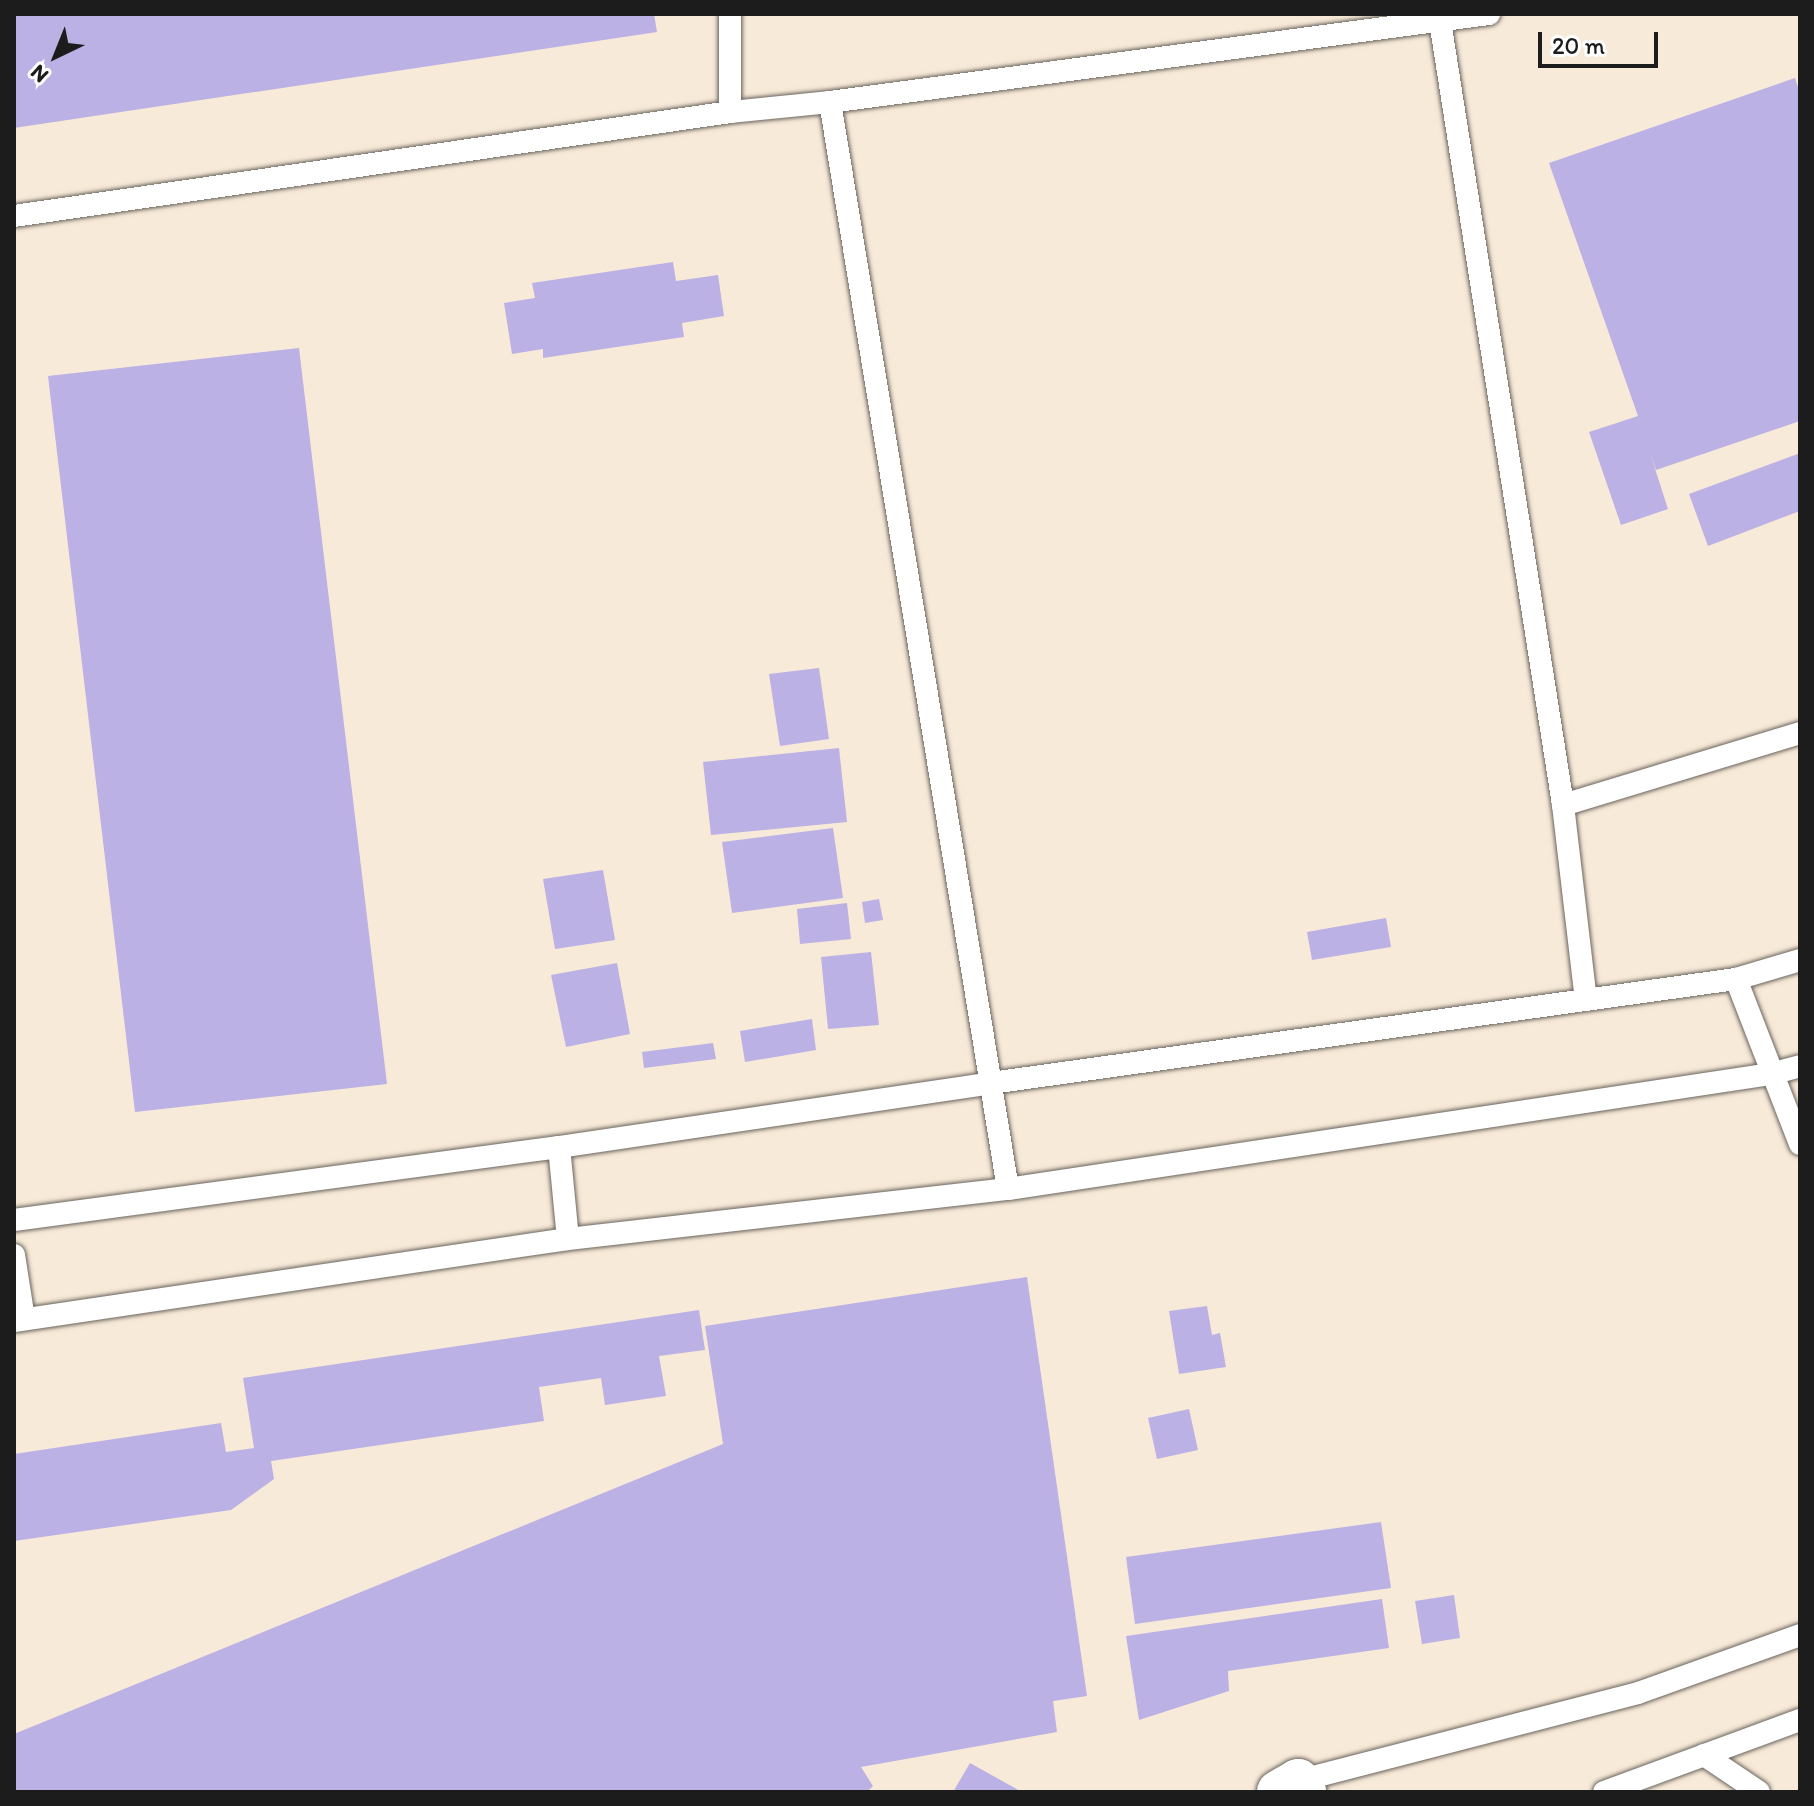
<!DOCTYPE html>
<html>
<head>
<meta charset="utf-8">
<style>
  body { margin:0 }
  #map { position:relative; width:1814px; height:1806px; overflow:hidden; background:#f8ead8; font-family:Itim,sans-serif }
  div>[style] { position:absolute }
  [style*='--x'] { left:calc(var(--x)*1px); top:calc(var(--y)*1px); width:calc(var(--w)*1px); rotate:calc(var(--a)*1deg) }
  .building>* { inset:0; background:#bcb1e4 }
  .roads { filter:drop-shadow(0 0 2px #69645e) drop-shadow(0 0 2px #69645e) }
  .service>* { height:22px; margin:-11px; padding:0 11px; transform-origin:11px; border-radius:11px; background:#fff }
  .secondary>* { height:44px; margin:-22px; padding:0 22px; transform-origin:22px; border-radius:22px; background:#fff }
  span { translate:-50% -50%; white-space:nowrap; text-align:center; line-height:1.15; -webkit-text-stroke:7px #fff; paint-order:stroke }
  .frame { position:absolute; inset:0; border:16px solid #1c1c1c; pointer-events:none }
  .north { position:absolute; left:16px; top:16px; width:80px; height:80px; -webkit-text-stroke:6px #fff; paint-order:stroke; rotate:223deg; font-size:22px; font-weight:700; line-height:32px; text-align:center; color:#1c1c1c }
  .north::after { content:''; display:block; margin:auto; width:28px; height:36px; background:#1c1c1c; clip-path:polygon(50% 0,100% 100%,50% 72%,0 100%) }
  .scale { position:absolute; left:1538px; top:32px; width:120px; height:36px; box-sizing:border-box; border:4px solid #1c1c1c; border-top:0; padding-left:10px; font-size:24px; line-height:28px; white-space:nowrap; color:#1c1c1c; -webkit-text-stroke:6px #fff; paint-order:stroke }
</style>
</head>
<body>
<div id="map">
  <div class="building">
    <div style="clip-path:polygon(14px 14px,654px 14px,657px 32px,14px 128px)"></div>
    <div style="clip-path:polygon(1795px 78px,1800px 93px,1800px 421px,1656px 470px,1650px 453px,1668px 509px,1621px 525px,1589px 432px,1638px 416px,1549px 163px)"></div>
    <div style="clip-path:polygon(673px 262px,676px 281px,718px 275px,724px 316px,682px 323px,684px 337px,543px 358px,543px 349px,512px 354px,504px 303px,535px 298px,532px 283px)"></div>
    <div style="clip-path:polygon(299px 348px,387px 1084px,135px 1112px,48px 376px)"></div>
    <div style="clip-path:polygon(1800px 453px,1800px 511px,1708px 546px,1689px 494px)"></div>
    <div style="clip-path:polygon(819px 668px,829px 739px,780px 746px,769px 674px)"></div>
    <div style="clip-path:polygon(839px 748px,847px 822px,711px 835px,703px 762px)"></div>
    <div style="clip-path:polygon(833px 828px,843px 898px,732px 913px,722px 842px)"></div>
    <div style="clip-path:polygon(603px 870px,615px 940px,555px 949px,543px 879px)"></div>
    <div style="clip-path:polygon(879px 899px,883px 920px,865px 923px,862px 902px)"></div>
    <div style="clip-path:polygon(847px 903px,851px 939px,800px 944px,797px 909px)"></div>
    <div style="clip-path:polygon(1386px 918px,1391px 947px,1312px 960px,1307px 932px)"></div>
    <div style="clip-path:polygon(871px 952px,879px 1025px,828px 1029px,821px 957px)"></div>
    <div style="clip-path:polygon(617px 963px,630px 1034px,566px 1047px,551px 975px)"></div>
    <div style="clip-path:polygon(812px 1019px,816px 1050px,745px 1062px,740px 1031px)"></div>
    <div style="clip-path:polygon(713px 1043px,716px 1059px,644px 1068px,642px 1052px)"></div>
    <div style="clip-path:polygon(1027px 1277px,1087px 1696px,1053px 1701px,1057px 1732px,861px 1767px,873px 1786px,867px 1792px,14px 1792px,14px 1734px,723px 1444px,705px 1326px)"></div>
    <div style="clip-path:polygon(1207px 1306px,1212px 1335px,1220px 1333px,1226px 1367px,1179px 1374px,1169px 1311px)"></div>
    <div style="clip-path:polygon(699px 1310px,705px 1350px,659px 1356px,666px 1396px,605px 1405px,601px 1378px,539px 1387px,544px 1421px,271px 1461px,274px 1479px,231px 1510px,14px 1541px,14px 1454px,221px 1423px,226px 1452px,254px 1448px,243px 1378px)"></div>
    <div style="clip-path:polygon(1189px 1409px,1198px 1450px,1157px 1459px,1148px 1418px)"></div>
    <div style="clip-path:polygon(1381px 1522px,1391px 1588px,1135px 1624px,1126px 1557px)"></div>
    <div style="clip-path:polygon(1454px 1595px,1460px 1638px,1422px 1644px,1415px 1601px)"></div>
    <div style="clip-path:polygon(1382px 1599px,1389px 1648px,1228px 1671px,1229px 1691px,1139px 1720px,1126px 1636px)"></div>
    <div style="clip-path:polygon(970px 1763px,1022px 1792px,953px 1792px)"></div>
  </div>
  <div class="roads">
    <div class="service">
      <div style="--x:1440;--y:21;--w:794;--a:81.08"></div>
      <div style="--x:1563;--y:805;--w:196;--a:83.3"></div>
      <div style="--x:830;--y:102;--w:1101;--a:80.7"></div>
      <div style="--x:730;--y:112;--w:98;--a:-90"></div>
      <div style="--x:14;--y:216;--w:724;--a:-8.26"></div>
      <div style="--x:730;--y:112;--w:100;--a:-5.7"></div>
      <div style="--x:830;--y:102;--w:665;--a:-7.61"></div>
      <div style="--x:1563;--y:805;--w:248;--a:-16.9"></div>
      <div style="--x:1736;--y:979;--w:177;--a:68.8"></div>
      <div style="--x:559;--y:1147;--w:92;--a:84.4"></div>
      <div style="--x:14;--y:1220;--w:550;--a:-7.63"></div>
      <div style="--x:559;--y:1147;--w:437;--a:-8.4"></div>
      <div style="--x:991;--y:1083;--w:752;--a:-7.95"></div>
      <div style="--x:1736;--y:979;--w:67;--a:-16.5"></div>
      <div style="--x:14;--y:1255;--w:65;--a:81.1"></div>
      <div style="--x:14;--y:1321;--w:560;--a:-8.42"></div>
      <div style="--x:568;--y:1239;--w:443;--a:-6.5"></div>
      <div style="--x:1008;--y:1189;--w:772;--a:-8.57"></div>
      <div style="--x:1771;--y:1074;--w:30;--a:-15"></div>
      <div style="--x:1704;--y:1755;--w:66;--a:33.9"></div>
      <div style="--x:1298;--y:1781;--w:351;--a:-14.5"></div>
      <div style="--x:1638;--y:1693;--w:172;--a:-19.7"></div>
      <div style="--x:1604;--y:1792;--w:209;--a:-20.2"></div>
    </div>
    <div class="secondary">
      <div style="--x:1279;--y:1792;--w:22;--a:-30"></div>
      <div style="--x:1298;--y:1781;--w:13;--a:61"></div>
    </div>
  </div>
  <div class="frame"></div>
  <div class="north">N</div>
  <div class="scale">20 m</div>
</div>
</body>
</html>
